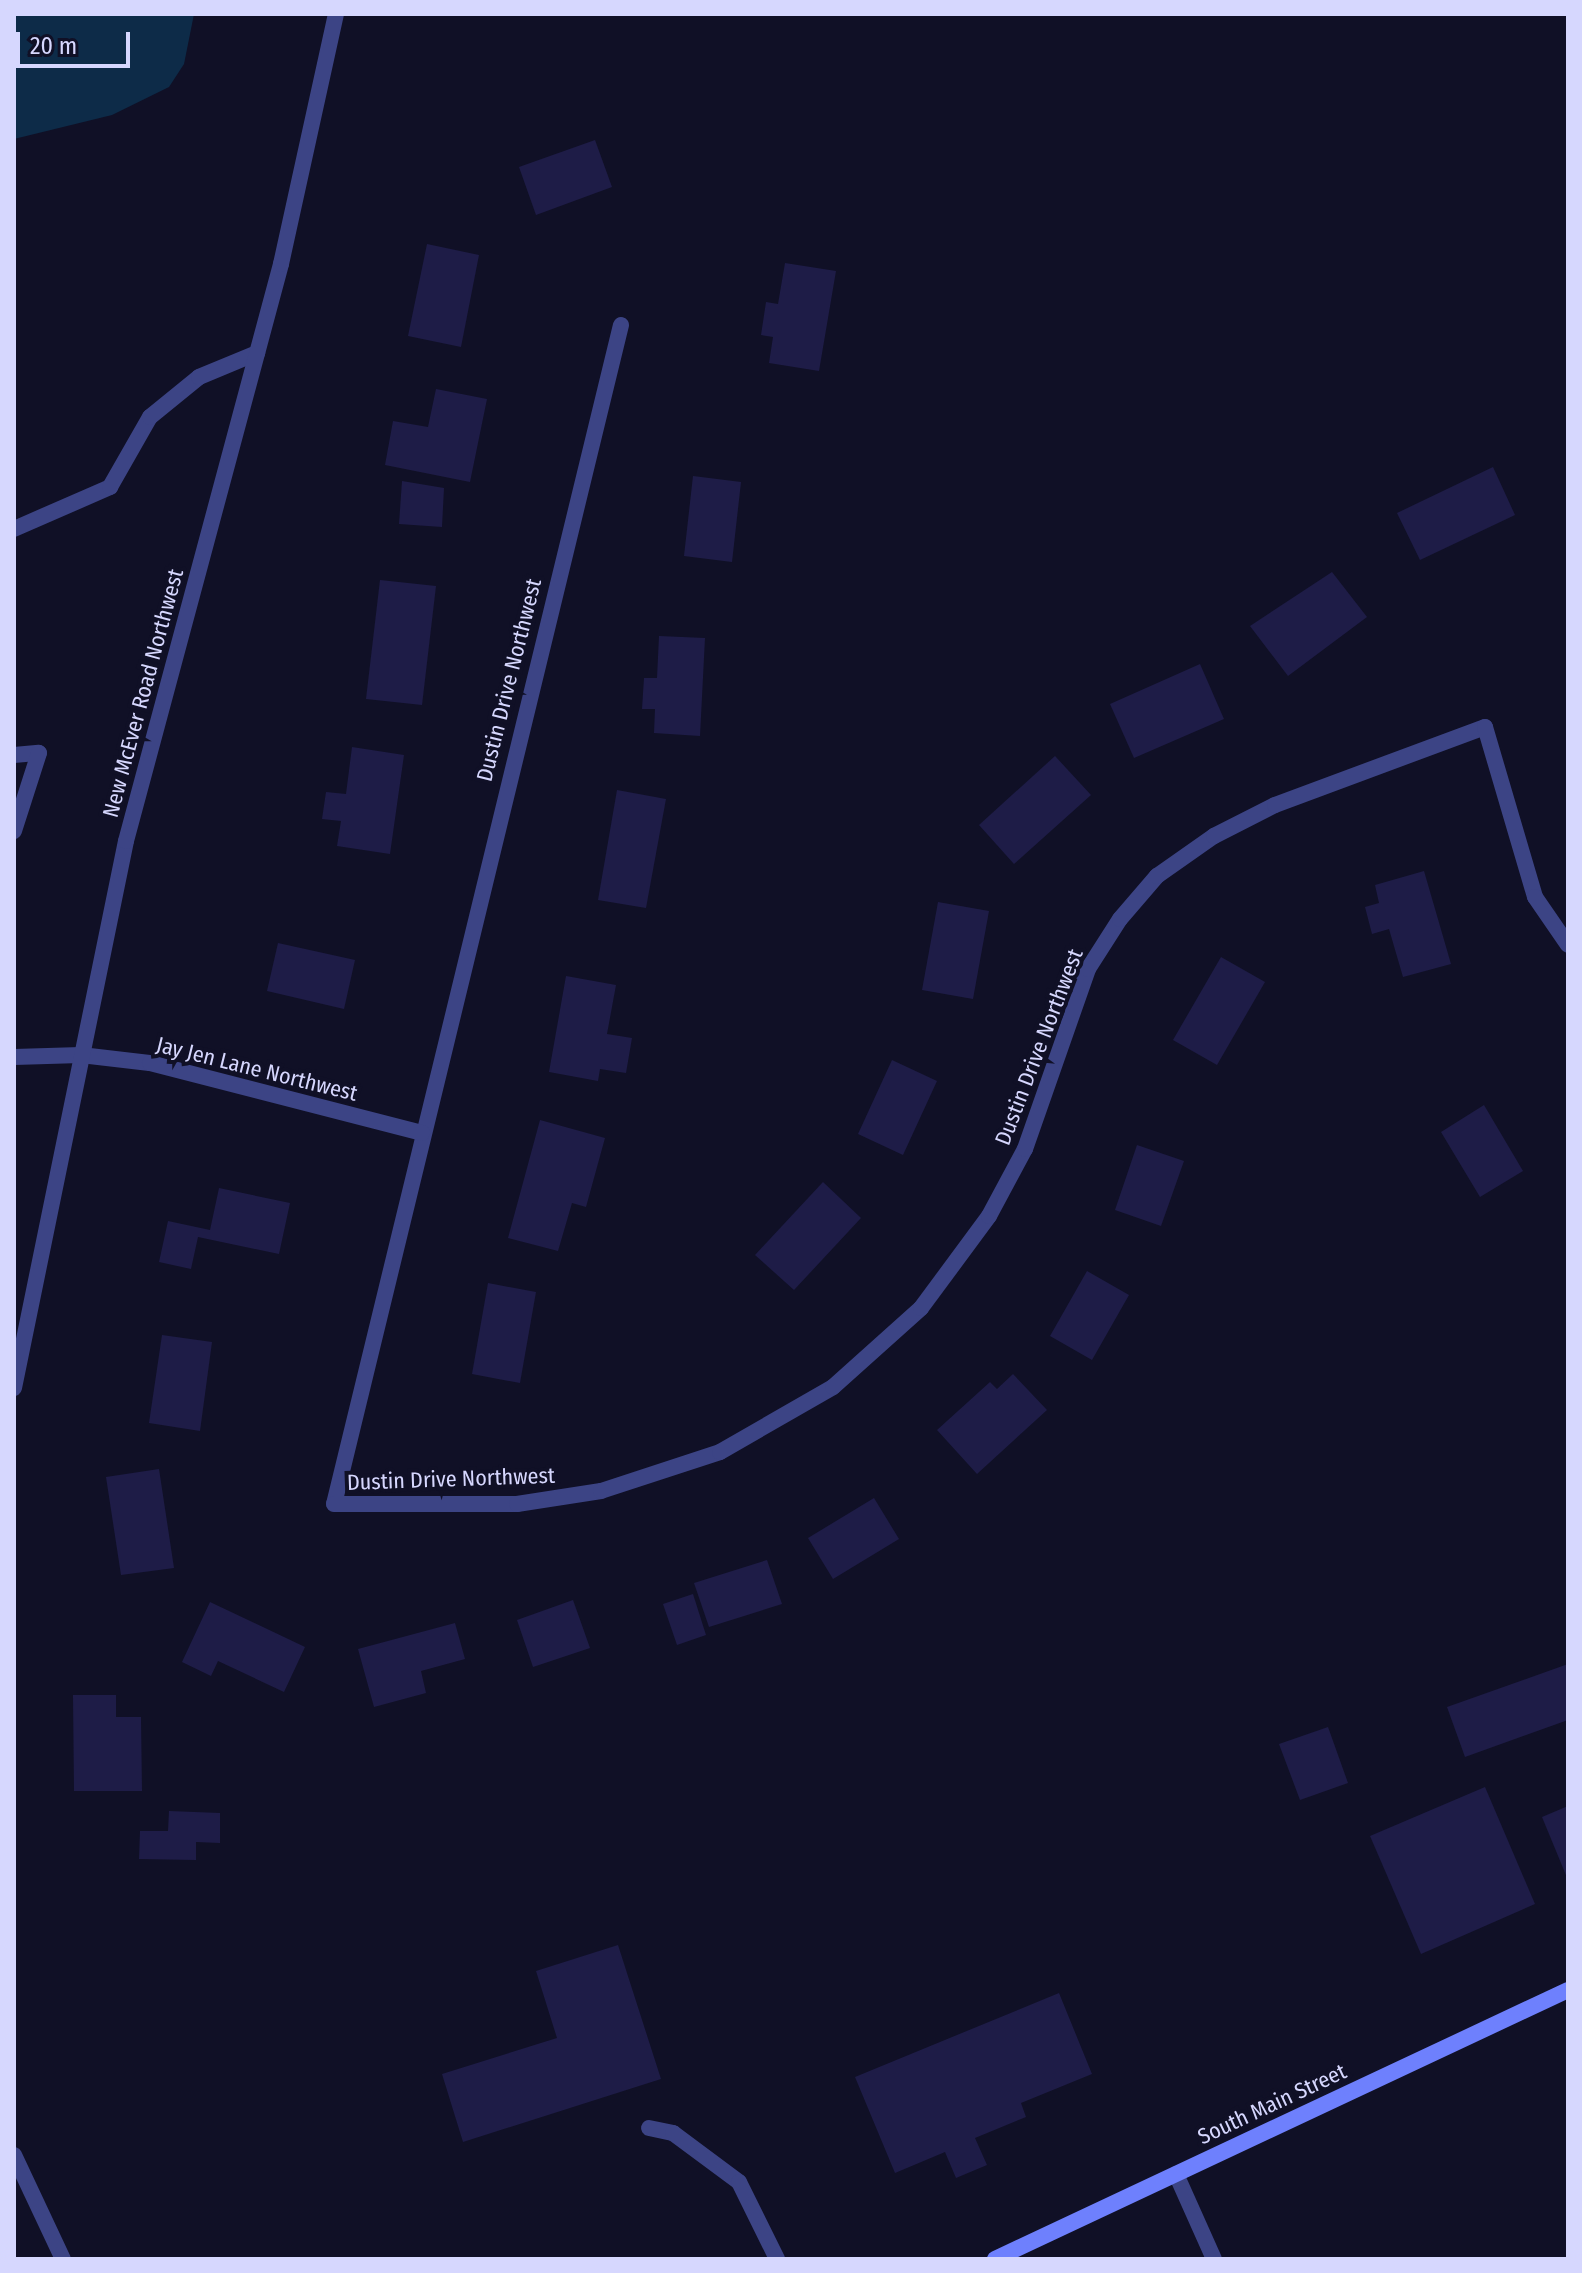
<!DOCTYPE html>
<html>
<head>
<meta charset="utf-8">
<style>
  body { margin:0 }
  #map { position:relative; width:1582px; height:2273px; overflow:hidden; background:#101026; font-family:"Fira Sans Condensed",sans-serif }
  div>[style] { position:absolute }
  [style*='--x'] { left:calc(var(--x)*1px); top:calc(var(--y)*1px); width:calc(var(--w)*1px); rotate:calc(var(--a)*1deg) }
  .water>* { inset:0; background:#0d2b48 }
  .building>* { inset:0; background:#1e1c47 }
  .service>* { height:16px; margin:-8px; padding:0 8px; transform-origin:8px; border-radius:8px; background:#3c4485 }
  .minor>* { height:16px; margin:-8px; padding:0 8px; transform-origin:8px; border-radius:8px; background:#3c4485 }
  .tertiary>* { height:16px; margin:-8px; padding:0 8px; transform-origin:8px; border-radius:8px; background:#3c4485 }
  .secondary>* { height:16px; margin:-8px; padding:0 8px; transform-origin:8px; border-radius:8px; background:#6e80fd }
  span { translate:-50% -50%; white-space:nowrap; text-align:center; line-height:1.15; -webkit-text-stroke:8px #101026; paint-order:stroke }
  .street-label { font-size:22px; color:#d6d7fe }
  .frame { position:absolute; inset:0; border:16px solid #d6d7fe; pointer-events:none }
  .scale { position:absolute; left:16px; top:32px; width:114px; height:36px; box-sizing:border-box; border:4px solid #d6d7fe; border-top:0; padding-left:10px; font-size:24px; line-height:28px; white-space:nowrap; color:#d6d7fe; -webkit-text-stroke:6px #101026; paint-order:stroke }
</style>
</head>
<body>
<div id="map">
  <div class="water">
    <div style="clip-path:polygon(14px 14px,194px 14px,184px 64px,169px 87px,112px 115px,14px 139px)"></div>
  </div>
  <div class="building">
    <div style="clip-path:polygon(595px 140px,612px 187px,536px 215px,519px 167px)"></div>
    <div style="clip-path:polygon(427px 244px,479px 255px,461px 347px,408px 336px)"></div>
    <div style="clip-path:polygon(785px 263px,836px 271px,819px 371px,769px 363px,773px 337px,761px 335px,766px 302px,778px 304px)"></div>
    <div style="clip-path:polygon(436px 389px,487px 399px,470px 482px,385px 465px,393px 421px,428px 427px)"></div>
    <div style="clip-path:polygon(1493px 467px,1515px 515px,1420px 560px,1397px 513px)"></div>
    <div style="clip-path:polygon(693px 476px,741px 482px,732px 562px,684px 556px)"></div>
    <div style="clip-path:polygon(402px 481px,444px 488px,442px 527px,399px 524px)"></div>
    <div style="clip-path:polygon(1332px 572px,1367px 617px,1288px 676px,1250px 626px)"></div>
    <div style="clip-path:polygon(380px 580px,436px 586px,422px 705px,366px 699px)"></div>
    <div style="clip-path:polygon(659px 636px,705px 638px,700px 736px,654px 733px,655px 709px,642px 709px,644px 678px,657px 678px)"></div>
    <div style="clip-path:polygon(1200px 664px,1224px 719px,1134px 758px,1110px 704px)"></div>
    <div style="clip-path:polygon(352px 747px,404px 755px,390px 854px,337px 846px,341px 821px,322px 819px,326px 792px,346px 794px)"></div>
    <div style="clip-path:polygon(1055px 756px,1091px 795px,1014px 864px,979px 825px)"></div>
    <div style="clip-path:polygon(617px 790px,666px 799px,646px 908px,598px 900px)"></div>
    <div style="clip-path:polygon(1424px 871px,1451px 964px,1403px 977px,1389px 929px,1372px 934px,1365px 907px,1379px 903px,1375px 885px)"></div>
    <div style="clip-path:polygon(938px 902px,989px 911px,973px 999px,922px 990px)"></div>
    <div style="clip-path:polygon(278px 943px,355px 960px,344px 1009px,267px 991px)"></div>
    <div style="clip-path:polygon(1221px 957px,1265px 982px,1217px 1065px,1173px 1040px)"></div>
    <div style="clip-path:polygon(566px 976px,616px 985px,607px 1034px,632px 1038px,626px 1073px,600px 1069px,598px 1081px,549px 1072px)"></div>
    <div style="clip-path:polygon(892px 1060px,937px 1081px,903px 1155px,858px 1134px)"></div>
    <div style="clip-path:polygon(1484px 1105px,1523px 1171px,1480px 1197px,1441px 1132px)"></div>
    <div style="clip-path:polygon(540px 1120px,605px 1138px,586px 1207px,572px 1203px,558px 1251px,508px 1238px)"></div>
    <div style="clip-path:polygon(1137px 1145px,1184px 1161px,1161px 1226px,1115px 1210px)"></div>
    <div style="clip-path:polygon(823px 1182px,861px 1218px,794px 1290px,755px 1255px)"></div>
    <div style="clip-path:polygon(219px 1188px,290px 1203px,279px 1254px,198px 1237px,191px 1269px,159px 1262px,168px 1221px,210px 1230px)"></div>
    <div style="clip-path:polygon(1087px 1271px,1129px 1295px,1092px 1360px,1050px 1336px)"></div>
    <div style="clip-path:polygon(488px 1283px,536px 1292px,520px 1383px,472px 1374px)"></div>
    <div style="clip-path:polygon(162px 1335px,212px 1342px,200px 1431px,149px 1423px)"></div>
    <div style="clip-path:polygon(1013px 1374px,1047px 1410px,977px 1474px,937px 1430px,990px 1382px,997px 1389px)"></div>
    <div style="clip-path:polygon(159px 1469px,174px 1568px,121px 1575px,106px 1477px)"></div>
    <div style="clip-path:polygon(874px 1498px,899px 1539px,833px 1579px,808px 1538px)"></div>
    <div style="clip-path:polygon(767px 1560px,782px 1604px,709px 1627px,694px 1583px)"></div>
    <div style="clip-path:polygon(693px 1594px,706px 1635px,677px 1645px,663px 1604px)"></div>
    <div style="clip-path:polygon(573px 1600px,590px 1648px,533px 1667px,517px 1620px)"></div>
    <div style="clip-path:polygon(210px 1602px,305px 1647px,284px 1692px,218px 1661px,211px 1676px,182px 1662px)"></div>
    <div style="clip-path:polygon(455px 1623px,465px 1659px,421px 1671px,426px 1693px,374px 1707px,358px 1649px)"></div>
    <div style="clip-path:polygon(1568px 1664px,1568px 1720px,1465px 1757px,1447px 1707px)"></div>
    <div style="clip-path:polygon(73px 1695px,116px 1695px,116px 1717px,141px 1717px,142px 1791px,74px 1791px)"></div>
    <div style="clip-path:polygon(1328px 1727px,1348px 1783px,1300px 1800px,1279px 1744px)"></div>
    <div style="clip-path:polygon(1485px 1787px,1535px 1904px,1421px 1954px,1370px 1836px)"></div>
    <div style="clip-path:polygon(1568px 1806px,1568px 1880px,1542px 1817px)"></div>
    <div style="clip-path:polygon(169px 1811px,220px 1813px,220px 1843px,196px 1842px,196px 1860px,139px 1859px,140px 1831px,168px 1831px)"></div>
    <div style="clip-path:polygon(618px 1945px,661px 2079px,463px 2142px,442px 2074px,557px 2038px,536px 1971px)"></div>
    <div style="clip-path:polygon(1059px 1993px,1092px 2074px,1021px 2103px,1026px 2117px,975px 2138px,987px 2165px,956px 2178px,945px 2152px,895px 2173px,855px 2077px)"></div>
  </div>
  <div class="service">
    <div style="--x:14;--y:529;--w:105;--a:-23.6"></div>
    <div style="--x:110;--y:487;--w:81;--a:-60.3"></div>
    <div style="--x:150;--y:417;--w:63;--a:-39.2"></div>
    <div style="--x:199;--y:377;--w:63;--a:-22.5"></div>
    <div style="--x:14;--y:755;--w:25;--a:-5"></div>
    <div style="--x:39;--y:753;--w:82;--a:107.8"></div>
    <div style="--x:649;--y:2128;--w:25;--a:12"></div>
    <div style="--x:673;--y:2133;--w:82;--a:36.6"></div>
    <div style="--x:739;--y:2182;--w:86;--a:63.7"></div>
    <div style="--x:1176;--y:2174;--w:93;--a:65.9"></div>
  </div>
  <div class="minor">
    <div style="--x:621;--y:325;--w:1213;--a:103.68"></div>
    <div style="--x:334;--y:1504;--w:183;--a:0"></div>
    <div style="--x:517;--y:1504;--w:85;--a:-8.8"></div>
    <div style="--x:601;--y:1491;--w:125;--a:-18.1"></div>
    <div style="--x:720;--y:1452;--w:130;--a:-29.9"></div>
    <div style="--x:833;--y:1387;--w:118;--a:-41.9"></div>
    <div style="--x:921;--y:1308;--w:114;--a:-53.5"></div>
    <div style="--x:989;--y:1216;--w:76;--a:-61.8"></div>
    <div style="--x:1025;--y:1149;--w:191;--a:-70.7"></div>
    <div style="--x:1088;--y:969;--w:59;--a:-57.4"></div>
    <div style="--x:1120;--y:919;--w:57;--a:-49.3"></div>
    <div style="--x:1157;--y:876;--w:70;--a:-35.1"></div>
    <div style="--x:1214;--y:836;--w:68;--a:-26.9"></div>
    <div style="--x:1275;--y:805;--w:224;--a:-20.4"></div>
    <div style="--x:1485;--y:727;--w:177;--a:73.6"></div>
    <div style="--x:1535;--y:897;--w:58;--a:55.5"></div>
    <div style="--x:81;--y:1055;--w:69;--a:6.6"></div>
    <div style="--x:150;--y:1063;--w:281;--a:14.4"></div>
  </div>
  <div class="tertiary">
    <div style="--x:14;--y:1057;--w:67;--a:-1.7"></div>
    <div style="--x:14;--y:1388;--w:558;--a:-78.43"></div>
    <div style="--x:126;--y:841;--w:597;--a:-74.96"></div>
    <div style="--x:281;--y:264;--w:256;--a:-77.6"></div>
    <div style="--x:14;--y:2155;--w:115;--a:64.8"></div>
  </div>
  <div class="secondary">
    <div style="--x:995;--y:2259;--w:633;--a:-25.15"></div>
  </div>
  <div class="street-label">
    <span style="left:509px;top:680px;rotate:-76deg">Dustin Drive Northwest</span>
    <span style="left:143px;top:693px;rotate:-75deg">New McEver Road Northwest</span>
    <span style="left:1039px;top:1047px;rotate:-69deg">Dustin Drive Northwest</span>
    <span style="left:257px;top:1069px;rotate:14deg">Jay Jen Lane Northwest</span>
    <span style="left:451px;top:1479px;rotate:-2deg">Dustin Drive Northwest</span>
    <span style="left:1272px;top:2104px;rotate:-25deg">South Main Street</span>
  </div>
  <div class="frame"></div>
  <div class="scale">20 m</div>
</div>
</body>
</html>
